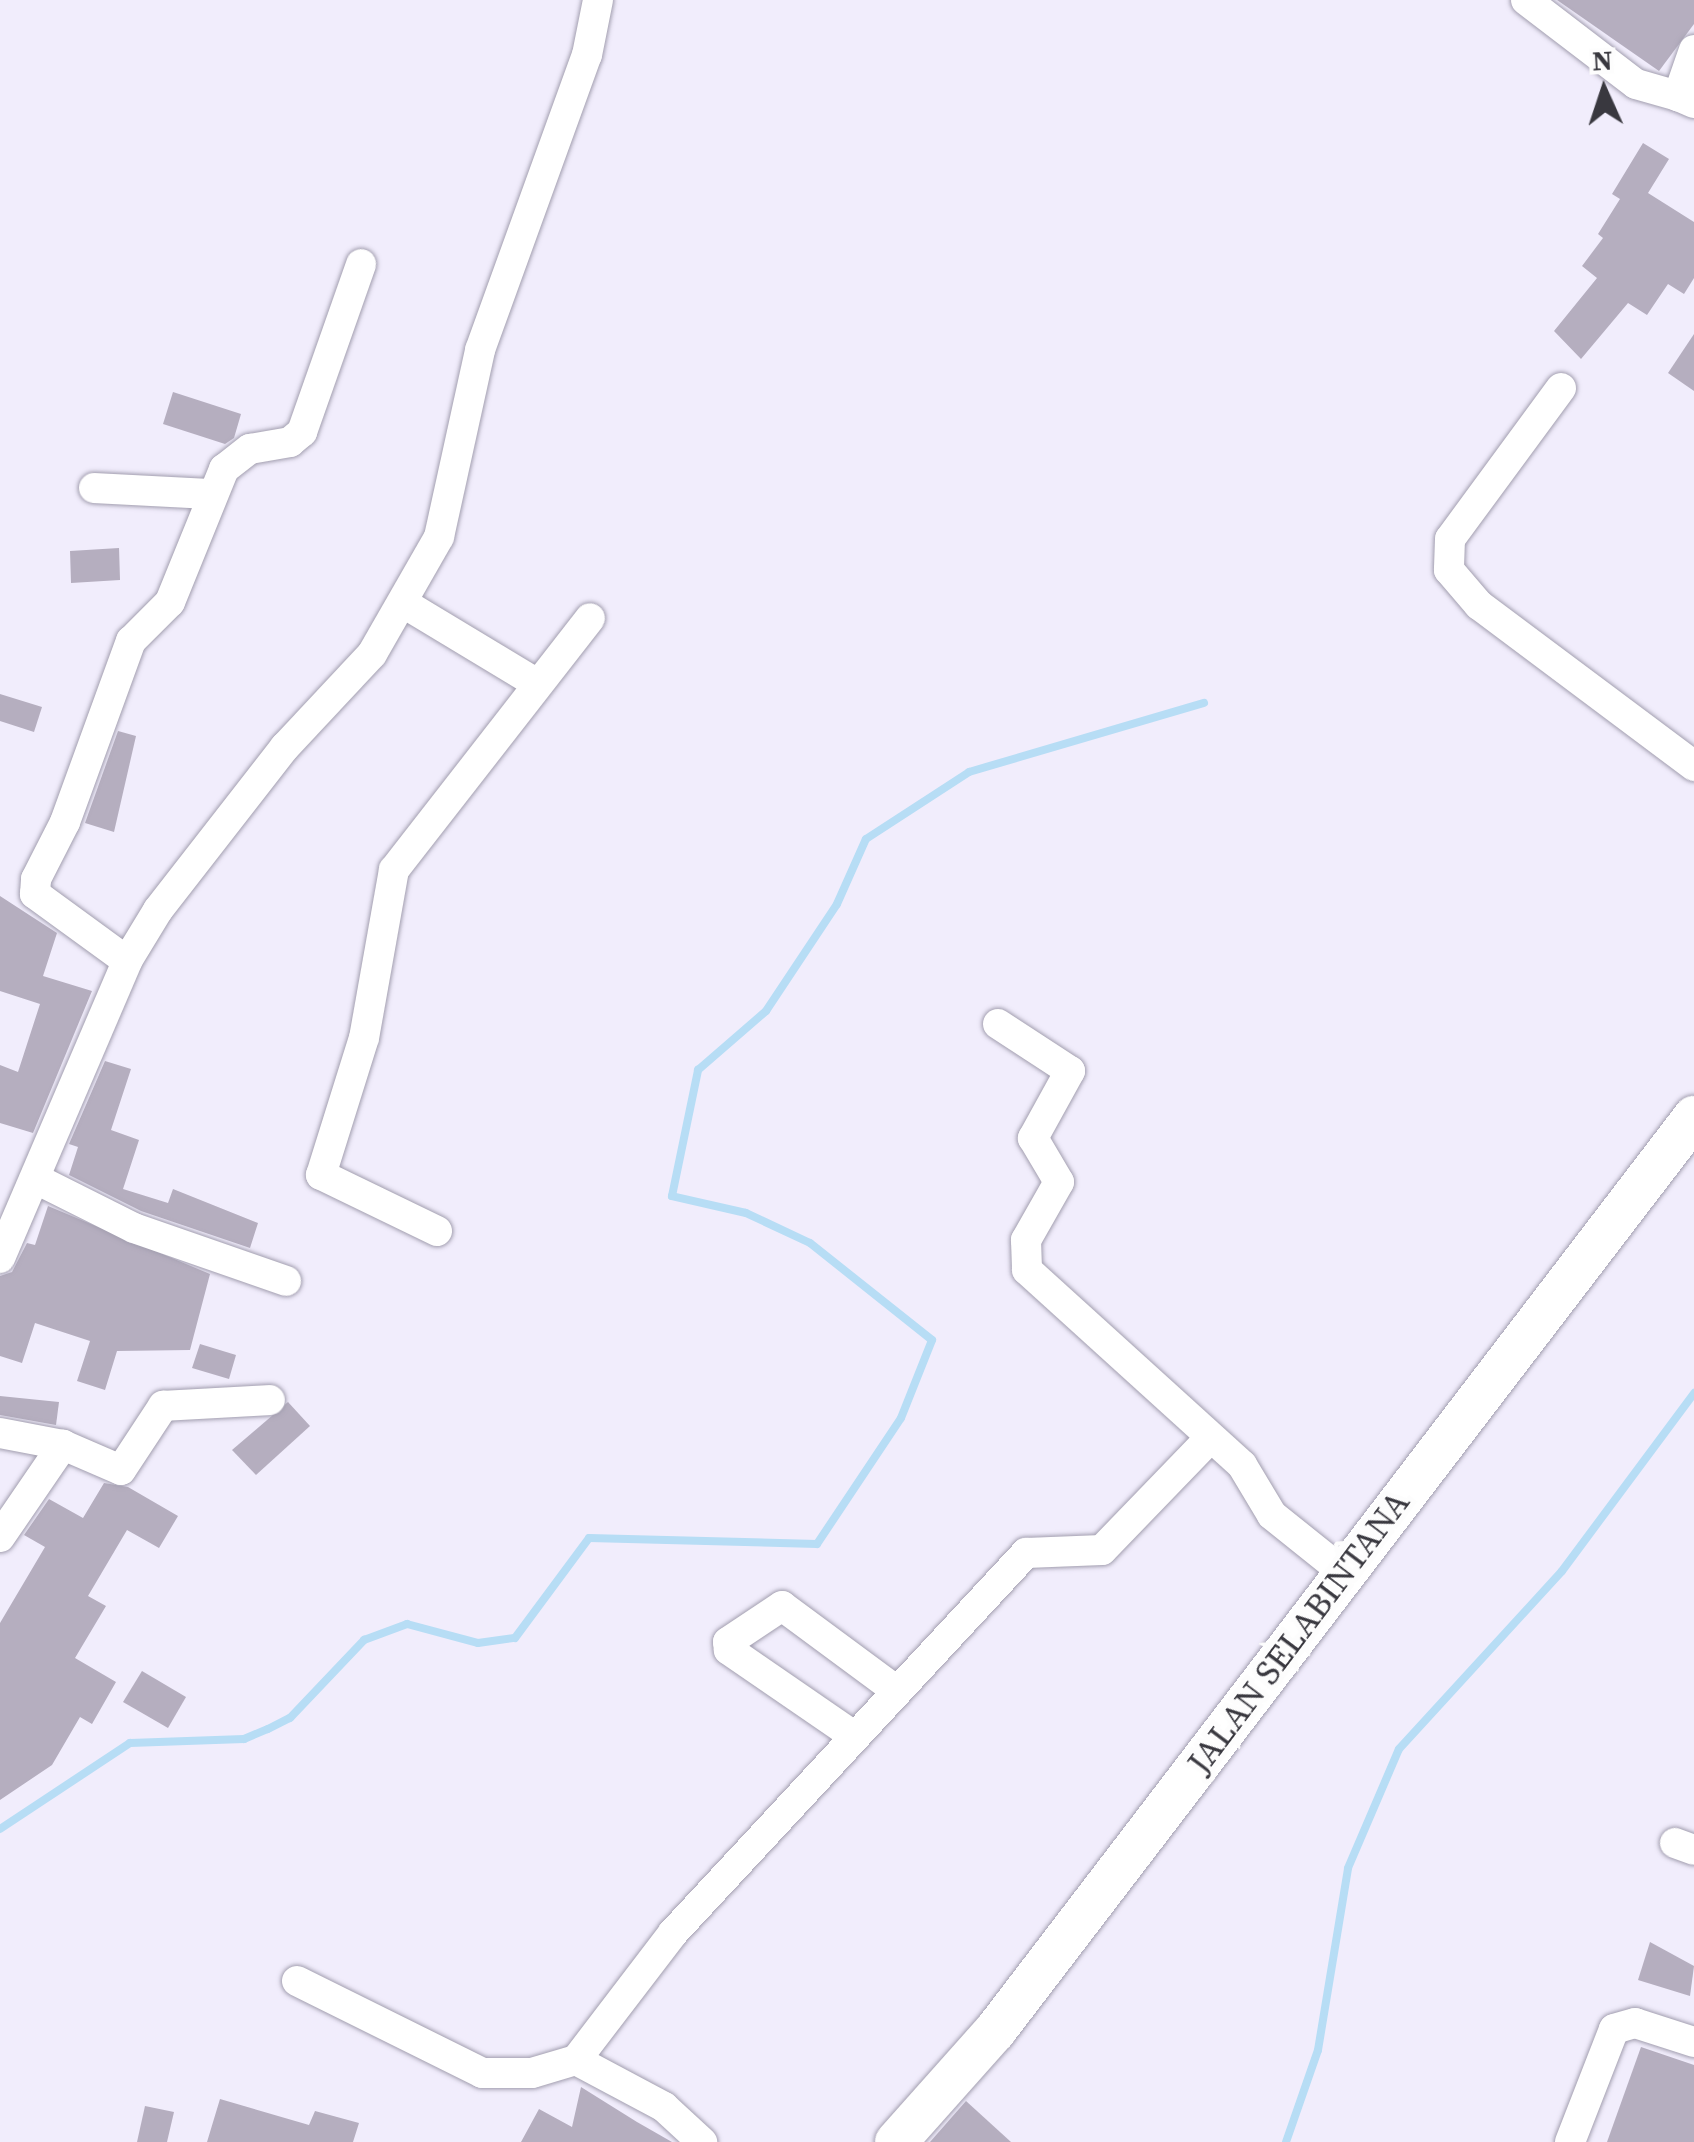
<!DOCTYPE html>
<html>
<head>
<meta charset="utf-8">
<style>
  body { margin:0 }
  #map { position:relative; width:1694px; height:2142px; overflow:hidden; background:#f1edfc; font-family:"Source Serif 4",serif }
  div>[style] { position:absolute }
  [style*='--x'] { left:calc(var(--x)*1px); top:calc(var(--y)*1px); width:calc(var(--w)*1px); rotate:calc(var(--a)*1deg) }
  .stream>* { height:8px; margin:-4px; padding:0 4px; transform-origin:4px; border-radius:4px; background:#b7ddf5 }
  .building>* { inset:0; background:#b5aebf }
  .roads { filter:drop-shadow(0 0 2px #a29eaf) drop-shadow(0 0 2px #a29eaf) }
  .street>* { height:30px; margin:-15px; padding:0 15px; transform-origin:15px; border-radius:15px; background:#fff }
  .secondary>* { height:42px; margin:-21px; padding:0 21px; transform-origin:21px; border-radius:21px; background:#fff }
  span { translate:-50% -50%; white-space:nowrap; text-align:center; line-height:1.15; -webkit-text-stroke:10px #fdfdfd; paint-order:stroke }
  .street-label { font-size:35px; color:#39383f }
  .north { position:absolute; left:1554px; top:40px; width:100px; height:100px; -webkit-text-stroke:8px #fdfdfd; paint-order:stroke; rotate:357deg; font-size:28px; font-weight:700; line-height:40px; text-align:center; color:#39383f }
  .north::after { content:''; display:block; margin:auto; width:35px; height:45px; background:#39383f; clip-path:polygon(50% 0,100% 100%,50% 72%,0 100%) }
</style>
</head>
<body>
<div id="map">
  <div class="stream">
    <div style="--x:0;--y:1829;--w:156;--a:-33.5"></div>
    <div style="--x:130;--y:1743;--w:114;--a:-2"></div>
    <div style="--x:244;--y:1739;--w:26;--a:-23"></div>
    <div style="--x:268;--y:1729;--w:25;--a:-27"></div>
    <div style="--x:290;--y:1718;--w:108;--a:-46.5"></div>
    <div style="--x:364;--y:1640;--w:46;--a:-20.4"></div>
    <div style="--x:407;--y:1624;--w:73;--a:15"></div>
    <div style="--x:478;--y:1643;--w:37;--a:-8"></div>
    <div style="--x:515;--y:1638;--w:124;--a:-53.5"></div>
    <div style="--x:589;--y:1538;--w:228;--a:1.5"></div>
    <div style="--x:817;--y:1544;--w:151;--a:-56.3"></div>
    <div style="--x:901;--y:1418;--w:84;--a:-68.3"></div>
    <div style="--x:932;--y:1340;--w:156;--a:-141.5"></div>
    <div style="--x:810;--y:1243;--w:71;--a:-154.9"></div>
    <div style="--x:746;--y:1213;--w:76;--a:-167.1"></div>
    <div style="--x:672;--y:1196;--w:129;--a:-78.3"></div>
    <div style="--x:698;--y:1070;--w:90;--a:-40.9"></div>
    <div style="--x:766;--y:1011;--w:128;--a:-56.4"></div>
    <div style="--x:837;--y:904;--w:71;--a:-66"></div>
    <div style="--x:866;--y:839;--w:123;--a:-33"></div>
    <div style="--x:969;--y:772;--w:245;--a:-16.4"></div>
    <div style="--x:1286;--y:2142;--w:97;--a:-70.8"></div>
    <div style="--x:1318;--y:2050;--w:184;--a:-80.6"></div>
    <div style="--x:1348;--y:1868;--w:129;--a:-66.8"></div>
    <div style="--x:1399;--y:1749;--w:241;--a:-47.5"></div>
    <div style="--x:1562;--y:1571;--w:222;--a:-53.4"></div>
  </div>
  <div class="building">
    <div style="clip-path:polygon(1557px 0,1694px 0,1694px 24px,1659px 71px)"></div>
    <div style="clip-path:polygon(1643px 143px,1669px 159px,1648px 193px,1694px 222px,1694px 278px,1684px 294px,1668px 284px,1647px 315px,1628px 303px,1581px 359px,1554px 331px,1597px 278px,1582px 266px,1603px 238px,1598px 234px,1620px 199px,1612px 194px)"></div>
    <div style="clip-path:polygon(1694px 334px,1694px 391px,1668px 373px)"></div>
    <div style="clip-path:polygon(173px 392px,241px 414px,234px 438px,225px 444px,163px 424px)"></div>
    <div style="clip-path:polygon(119px 548px,120px 580px,71px 583px,70px 551px)"></div>
    <div style="clip-path:polygon(0 694px,42px 707px,34px 732px,0 721px)"></div>
    <div style="clip-path:polygon(118px 731px,136px 736px,114px 832px,85px 823px)"></div>
    <div style="clip-path:polygon(0 896px,57px 933px,43px 976px,92px 991px,33px 1133px,0 1123px,0 1065px,18px 1072px,40px 1004px,0 991px)"></div>
    <div style="clip-path:polygon(105px 1061px,131px 1069px,111px 1130px,139px 1140px,123px 1189px,168px 1203px,173px 1189px,258px 1223px,250px 1248px,141px 1211px,69px 1175px,78px 1147px,69px 1144px)"></div>
    <div style="clip-path:polygon(48px 1206px,210px 1274px,190px 1350px,117px 1351px,105px 1390px,77px 1381px,90px 1341px,35px 1323px,22px 1363px,0 1356px,0 1276px,12px 1272px,27px 1243px,35px 1245px)"></div>
    <div style="clip-path:polygon(200px 1344px,236px 1355px,229px 1379px,192px 1368px)"></div>
    <div style="clip-path:polygon(0 1396px,59px 1402px,56px 1425px,0 1415px)"></div>
    <div style="clip-path:polygon(288px 1402px,310px 1426px,256px 1475px,232px 1450px)"></div>
    <div style="clip-path:polygon(104px 1483px,128px 1487px,178px 1516px,159px 1548px,127px 1530px,88px 1596px,106px 1606px,75px 1658px,116px 1682px,92px 1724px,80px 1717px,52px 1765px,0 1800px,0 1623px,45px 1547px,24px 1535px,49px 1499px,83px 1518px)"></div>
    <div style="clip-path:polygon(142px 1671px,186px 1697px,168px 1728px,123px 1702px)"></div>
    <div style="clip-path:polygon(1650px 1942px,1694px 1966px,1690px 1996px,1638px 1980px)"></div>
    <div style="clip-path:polygon(1641px 2047px,1694px 2065px,1694px 2142px,1607px 2142px)"></div>
    <div style="clip-path:polygon(581px 2087px,637px 2122px,672px 2142px,521px 2142px,539px 2109px,572px 2127px)"></div>
    <div style="clip-path:polygon(220px 2099px,309px 2125px,315px 2111px,359px 2123px,353px 2142px,207px 2142px)"></div>
    <div style="clip-path:polygon(966px 2101px,1011px 2142px,930px 2142px)"></div>
    <div style="clip-path:polygon(145px 2106px,174px 2112px,167px 2142px,137px 2142px)"></div>
  </div>
  <div class="roads">
    <div class="street">
      <div style="--x:1526;--y:0;--w:138;--a:37.4"></div>
      <div style="--x:1636;--y:84;--w:44;--a:15.9"></div>
      <div style="--x:1694;--y:50;--w:49;--a:109.2"></div>
      <div style="--x:1678;--y:96;--w:17;--a:24"></div>
      <div style="--x:1561;--y:388;--w:187;--a:126.3"></div>
      <div style="--x:1450;--y:539;--w:31;--a:92"></div>
      <div style="--x:1449;--y:570;--w:46;--a:49.4"></div>
      <div style="--x:1479;--y:605;--w:269;--a:36.8"></div>
      <div style="--x:94;--y:488;--w:115;--a:3"></div>
      <div style="--x:405;--y:604;--w:153;--a:31.1"></div>
      <div style="--x:127;--y:961;--w:114;--a:-143.9"></div>
      <div style="--x:35;--y:894;--w:15;--a:-86"></div>
      <div style="--x:36;--y:879;--w:64;--a:-63"></div>
      <div style="--x:65;--y:822;--w:193;--a:-70"></div>
      <div style="--x:131;--y:641;--w:55;--a:-45"></div>
      <div style="--x:170;--y:602;--w:144;--a:-67.9"></div>
      <div style="--x:224;--y:469;--w:33;--a:-38"></div>
      <div style="--x:250;--y:449;--w:41;--a:-9.9"></div>
      <div style="--x:290;--y:442;--w:16;--a:-40"></div>
      <div style="--x:302;--y:432;--w:178;--a:-70.6"></div>
      <div style="--x:998;--y:1024;--w:86;--a:33.1"></div>
      <div style="--x:1070;--y:1071;--w:77;--a:118.9"></div>
      <div style="--x:1033;--y:1138;--w:51;--a:59.4"></div>
      <div style="--x:1059;--y:1182;--w:67;--a:119.6"></div>
      <div style="--x:1026;--y:1240;--w:30;--a:88"></div>
      <div style="--x:1027;--y:1270;--w:290;--a:42.2"></div>
      <div style="--x:1242;--y:1465;--w:58;--a:59"></div>
      <div style="--x:1272;--y:1515;--w:90;--a:38.7"></div>
      <div style="--x:38;--y:1180;--w:107;--a:26.6"></div>
      <div style="--x:134;--y:1228;--w:161;--a:19.2"></div>
      <div style="--x:437;--y:1231;--w:129;--a:-154.2"></div>
      <div style="--x:321;--y:1175;--w:144;--a:-72.6"></div>
      <div style="--x:364;--y:1038;--w:171;--a:-79.9"></div>
      <div style="--x:394;--y:870;--w:319;--a:-52.1"></div>
      <div style="--x:0;--y:1258;--w:323;--a:-66.8"></div>
      <div style="--x:127;--y:961;--w:60;--a:-58.7"></div>
      <div style="--x:158;--y:910;--w:207;--a:-52.1"></div>
      <div style="--x:285;--y:747;--w:127;--a:-46.9"></div>
      <div style="--x:372;--y:654;--w:135;--a:-60.2"></div>
      <div style="--x:439;--y:537;--w:191;--a:-77.6"></div>
      <div style="--x:480;--y:350;--w:314;--a:-70.1"></div>
      <div style="--x:587;--y:55;--w:56;--a:-78.7"></div>
      <div style="--x:0;--y:1433;--w:64;--a:10.8"></div>
      <div style="--x:0;--y:1537;--w:112;--a:-55.6"></div>
      <div style="--x:63;--y:1445;--w:63;--a:23.3"></div>
      <div style="--x:121;--y:1470;--w:77;--a:-56.7"></div>
      <div style="--x:163;--y:1406;--w:107;--a:-3.2"></div>
      <div style="--x:854;--y:1736;--w:152;--a:-145.5"></div>
      <div style="--x:729;--y:1650;--w:8;--a:-97"></div>
      <div style="--x:728;--y:1642;--w:65;--a:-33.7"></div>
      <div style="--x:782;--y:1606;--w:143;--a:36.5"></div>
      <div style="--x:1675;--y:1843;--w:20;--a:20"></div>
      <div style="--x:297;--y:1981;--w:207;--a:26.4"></div>
      <div style="--x:482;--y:2073;--w:50;--a:0"></div>
      <div style="--x:532;--y:2073;--w:46;--a:-16.5"></div>
      <div style="--x:576;--y:2060;--w:100;--a:28.1"></div>
      <div style="--x:664;--y:2107;--w:52;--a:42.6"></div>
      <div style="--x:576;--y:2060;--w:160;--a:-52.6"></div>
      <div style="--x:673;--y:1933;--w:519;--a:-47.11"></div>
      <div style="--x:1026;--y:1553;--w:76;--a:-2.3"></div>
      <div style="--x:1102;--y:1550;--w:156;--a:-46"></div>
      <div style="--x:1570;--y:2142;--w:121;--a:-68.7"></div>
      <div style="--x:1614;--y:2029;--w:22;--a:-16"></div>
      <div style="--x:1635;--y:2023;--w:62;--a:17.9"></div>
    </div>
    <div class="secondary">
      <div style="--x:896;--y:2142;--w:149;--a:-48.3"></div>
      <div style="--x:995;--y:2031;--w:1151;--a:-52.59"></div>
    </div>
  </div>
  <div class="street-label">
    <span style="left:1298px;top:1632px;rotate:-53deg">JALAN SELABINTANA</span>
  </div>
  <div class="north">N</div>
</div>
</body>
</html>
